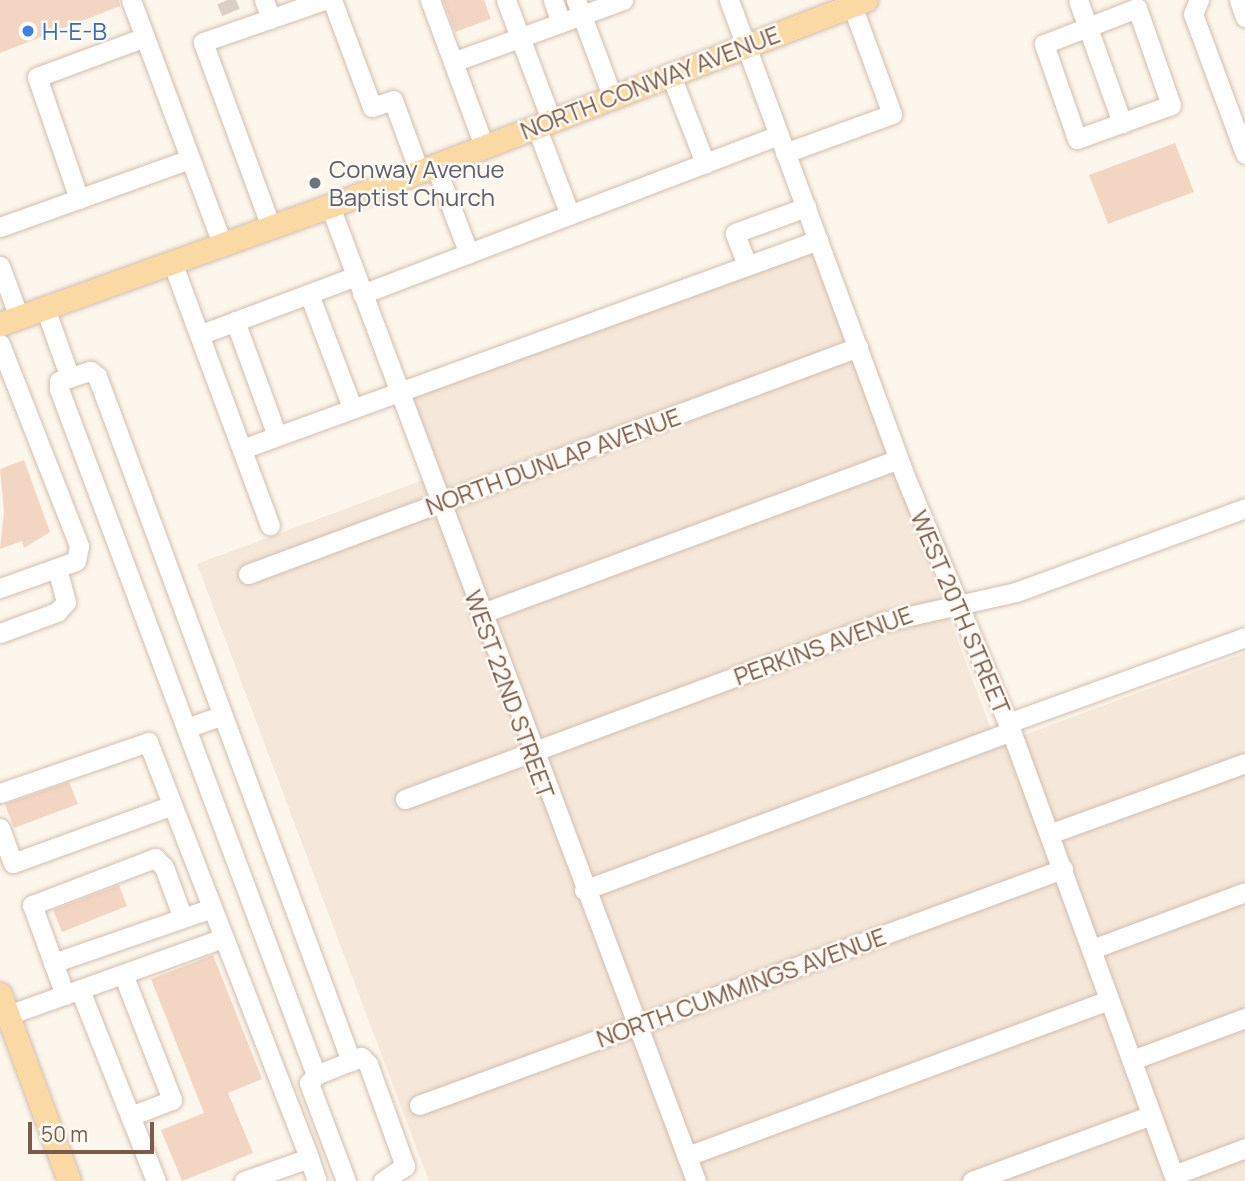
<!DOCTYPE html>
<html>
<head>
<meta charset="utf-8">
<style>
  body { margin:0 }
  #map { position:relative; width:1245px; height:1181px; overflow:hidden; background:#fdf6ec; font-family:Manrope,sans-serif }
  div>[style] { position:absolute }
  [style*='--x'] { left:calc(var(--x)*1px); top:calc(var(--y)*1px); width:calc(var(--w)*1px); rotate:calc(var(--a)*1deg) }
  .residential>* { inset:0; background:#f5e8da }
  .building>* { inset:0; background:#f3d5c3 }
  .minor-tunnel>* { height:19px; margin-top:-9.5px; transform-origin:0; background:repeating-linear-gradient(90deg,#dcd0c4 0 19px,transparent 0 29px) }
  .roads { filter:drop-shadow(0 0 2px #d1beb0) drop-shadow(0 0 2px #d1beb0) }
  .minor>* { height:19px; margin:-9.5px; padding:0 9.5px; transform-origin:9.5px; border-radius:9.5px; background:#fff }
  .major>* { height:23px; margin:-11.5px; padding:0 11.5px; transform-origin:11.5px; border-radius:11.5px; background:#fbd9a5 }
  .dots>* { width:19px; height:19px; translate:-50% -50%; box-sizing:border-box; border:4px solid #fffaf3; border-radius:50% }
  span { translate:-50% -50%; white-space:nowrap; text-align:center; line-height:1.15; -webkit-text-stroke:5px #fffaf3; paint-order:stroke }
  .shop-label { font-size:24px; color:#366cbe }
  .left { translate:0 -50%; text-align:left }
  .street-label { font-size:24px; color:#7a5c4d }
  .worship-label { font-size:24px; color:#5b616d }
  .scale { position:absolute; left:28px; top:1122px; width:126px; height:32px; box-sizing:border-box; border:4px solid #7a5c4d; border-top:0; padding-left:9px; font-size:21px; line-height:24px; white-space:nowrap; color:#7a5c4d; -webkit-text-stroke:5px #fffaf3; paint-order:stroke }
</style>
</head>
<body>
<div id="map">
  <div class="residential">
    <div style="clip-path:polygon(809px 244px,997px 745px,1245px 653px,1245px 1181px,429px 1181px,197px 564px,439px 474px,409px 394px)"></div>
  </div>
  <div class="building">
    <div style="clip-path:polygon(0 0,119px 0,120px 6px,0 53px)"></div>
    <div style="clip-path:polygon(443px 0,484px 0,491px 19px,455px 32px)"></div>
    <div style="clip-path:polygon(1175px 143px,1194px 192px,1108px 224px,1089px 175px)"></div>
    <div style="clip-path:polygon(24px 460px,50px 532px,24px 548px,22px 541px,0 549px,4px 512px,0 469px)"></div>
    <div style="clip-path:polygon(69px 782px,78px 804px,14px 828px,5px 804px)"></div>
    <div style="clip-path:polygon(119px 885px,127px 906px,62px 932px,53px 910px)"></div>
    <div style="clip-path:polygon(213px 955px,262px 1079px,228px 1093px,253px 1153px,182px 1181px,161px 1130px,204px 1113px,151px 979px)"></div>
  </div>
  <div class="minor-tunnel">
    <div style="--x:226;--y:0;--w:13;--a:67"></div>
  </div>
  <div class="roads">
    <div class="minor">
      <div style="--x:131;--y:0;--w:260;--a:69.5"></div>
      <div style="--x:264;--y:0;--w:20;--a:70"></div>
      <div style="--x:332;--y:0;--w:114;--a:69.5"></div>
      <div style="--x:372;--y:107;--w:22;--a:-18"></div>
      <div style="--x:393;--y:100;--w:76;--a:69.9"></div>
      <div style="--x:430;--y:0;--w:156;--a:69.7"></div>
      <div style="--x:506;--y:0;--w:128;--a:69.4"></div>
      <div style="--x:553;--y:0;--w:24;--a:71"></div>
      <div style="--x:576;--y:0;--w:103;--a:69.4"></div>
      <div style="--x:729;--y:0;--w:507;--a:69.71"></div>
      <div style="--x:905;--y:476;--w:276;--a:67.4"></div>
      <div style="--x:1011;--y:731;--w:479;--a:69.9"></div>
      <div style="--x:1078;--y:0;--w:131;--a:70.3"></div>
      <div style="--x:1199;--y:0;--w:15;--a:113"></div>
      <div style="--x:1193;--y:14;--w:149;--a:69.6"></div>
      <div style="--x:1239;--y:0;--w:18;--a:71"></div>
      <div style="--x:1137;--y:8;--w:103;--a:70.7"></div>
      <div style="--x:1171;--y:105;--w:100;--a:160.1"></div>
      <div style="--x:1077;--y:139;--w:101;--a:-109.2"></div>
      <div style="--x:1044;--y:44;--w:100;--a:-21.2"></div>
      <div style="--x:453;--y:62;--w:181;--a:-20"></div>
      <div style="--x:670;--y:73;--w:97;--a:68.7"></div>
      <div style="--x:536;--y:126;--w:95;--a:69.1"></div>
      <div style="--x:785;--y:153;--w:114;--a:-20"></div>
      <div style="--x:892;--y:114;--w:116;--a:-110.2"></div>
      <div style="--x:435;--y:165;--w:95;--a:69.1"></div>
      <div style="--x:79;--y:199;--w:129;--a:-109"></div>
      <div style="--x:37;--y:77;--w:115;--a:-20.3"></div>
      <div style="--x:330;--y:206;--w:1041;--a:69.42"></div>
      <div style="--x:0;--y:227;--w:202;--a:-19.7"></div>
      <div style="--x:271;--y:227;--w:197;--a:-110.2"></div>
      <div style="--x:203;--y:42;--w:128;--a:-19.1"></div>
      <div style="--x:172;--y:262;--w:281;--a:69.6"></div>
      <div style="--x:747;--y:265;--w:34;--a:-111"></div>
      <div style="--x:735;--y:233;--w:76;--a:-20.1"></div>
      <div style="--x:0;--y:266;--w:54;--a:69.6"></div>
      <div style="--x:309;--y:294;--w:121;--a:69.2"></div>
      <div style="--x:362;--y:294;--w:446;--a:-20.9"></div>
      <div style="--x:45;--y:308;--w:74;--a:70.3"></div>
      <div style="--x:235;--y:321;--w:122;--a:69.9"></div>
      <div style="--x:199;--y:335;--w:168;--a:-20.6"></div>
      <div style="--x:0;--y:344;--w:217;--a:68.6"></div>
      <div style="--x:79;--y:546;--w:15;--a:101"></div>
      <div style="--x:76;--y:561;--w:81;--a:160.4"></div>
      <div style="--x:242;--y:449;--w:613;--a:-19.94"></div>
      <div style="--x:248;--y:574;--w:651;--a:-20.41"></div>
      <div style="--x:480;--y:614;--w:446;--a:-20.3"></div>
      <div style="--x:0;--y:633;--w:61;--a:-20.2"></div>
      <div style="--x:57;--y:612;--w:13;--a:-48"></div>
      <div style="--x:66;--y:602;--w:35;--a:-105"></div>
      <div style="--x:1008;--y:723;--w:252;--a:-19.9"></div>
      <div style="--x:186;--y:728;--w:39;--a:-19"></div>
      <div style="--x:0;--y:793;--w:157;--a:-19"></div>
      <div style="--x:148;--y:742;--w:446;--a:68.8"></div>
      <div style="--x:309;--y:1158;--w:69;--a:160.5"></div>
      <div style="--x:405;--y:799;--w:510;--a:-20.32"></div>
      <div style="--x:883;--y:622;--w:136;--a:-12.7"></div>
      <div style="--x:1016;--y:592;--w:244;--a:-20.1"></div>
      <div style="--x:0;--y:828;--w:37;--a:70"></div>
      <div style="--x:13;--y:863;--w:169;--a:-20"></div>
      <div style="--x:1049;--y:834;--w:208;--a:-19.9"></div>
      <div style="--x:584;--y:890;--w:456;--a:-20.4"></div>
      <div style="--x:1092;--y:949;--w:163;--a:-20.4"></div>
      <div style="--x:53;--y:963;--w:168;--a:-19.1"></div>
      <div style="--x:123;--y:974;--w:135;--a:68.7"></div>
      <div style="--x:172;--y:1100;--w:45;--a:159.1"></div>
      <div style="--x:80;--y:990;--w:206;--a:68.3"></div>
      <div style="--x:65;--y:995;--w:96;--a:-110.1"></div>
      <div style="--x:32;--y:905;--w:132;--a:-20.9"></div>
      <div style="--x:155;--y:858;--w:13;--a:45"></div>
      <div style="--x:164;--y:867;--w:52;--a:69.8"></div>
      <div style="--x:8;--y:1015;--w:228;--a:-19.7"></div>
      <div style="--x:1132;--y:1060;--w:121;--a:-20.4"></div>
      <div style="--x:316;--y:1075;--w:38;--a:-22"></div>
      <div style="--x:419;--y:1105;--w:686;--a:-20.13"></div>
      <div style="--x:687;--y:1156;--w:450;--a:-20.3"></div>
      <div style="--x:309;--y:1158;--w:24;--a:71"></div>
      <div style="--x:1174;--y:1175;--w:76;--a:-20.8"></div>
      <div style="--x:346;--y:1181;--w:105;--a:-110.7"></div>
      <div style="--x:309;--y:1083;--w:11;--a:-49"></div>
      <div style="--x:316;--y:1075;--w:733;--a:-110.54"></div>
      <div style="--x:59;--y:389;--w:8;--a:-90"></div>
      <div style="--x:59;--y:381;--w:33;--a:-18"></div>
      <div style="--x:90;--y:371;--w:9;--a:36"></div>
      <div style="--x:97;--y:376;--w:731;--a:69.66"></div>
      <div style="--x:351;--y:1061;--w:11;--a:-22"></div>
      <div style="--x:361;--y:1057;--w:10;--a:45"></div>
      <div style="--x:368;--y:1064;--w:109;--a:70.1"></div>
      <div style="--x:405;--y:1166;--w:27;--a:146"></div>
      <div style="--x:972;--y:1181;--w:191;--a:-20.2"></div>
    </div>
    <div class="major">
      <div style="--x:0;--y:324;--w:350;--a:-19.7"></div>
      <div style="--x:330;--y:206;--w:574;--a:-21.02"></div>
      <div style="--x:0;--y:994;--w:199;--a:69.7"></div>
    </div>
  </div>
  <div class="dots">
    <div style="left:28px;top:31px;background:#3f7fe0"></div>
    <div style="left:315px;top:183px;background:#6b7280"></div>
  </div>
  <div class="shop-label">
    <span class="left" style="left:42px;top:31px">H-E-B</span>
  </div>
  <div class="street-label">
    <span style="left:650px;top:82px;rotate:-21deg">NORTH CONWAY AVENUE</span>
    <span style="left:553px;top:461px;rotate:-20deg">NORTH DUNLAP AVENUE</span>
    <span style="left:961px;top:612px;rotate:67deg">WEST 20TH STREET</span>
    <span style="left:823px;top:645px;rotate:-20deg">PERKINS AVENUE</span>
    <span style="left:510px;top:694px;rotate:70deg">WEST 22ND STREET</span>
    <span style="left:741px;top:987px;rotate:-20deg">NORTH CUMMINGS AVENUE</span>
  </div>
  <div class="worship-label">
    <span class="left" style="left:329px;top:183px">Conway Avenue<br>Baptist Church</span>
  </div>
  <div class="scale">50 m</div>
</div>
</body>
</html>
